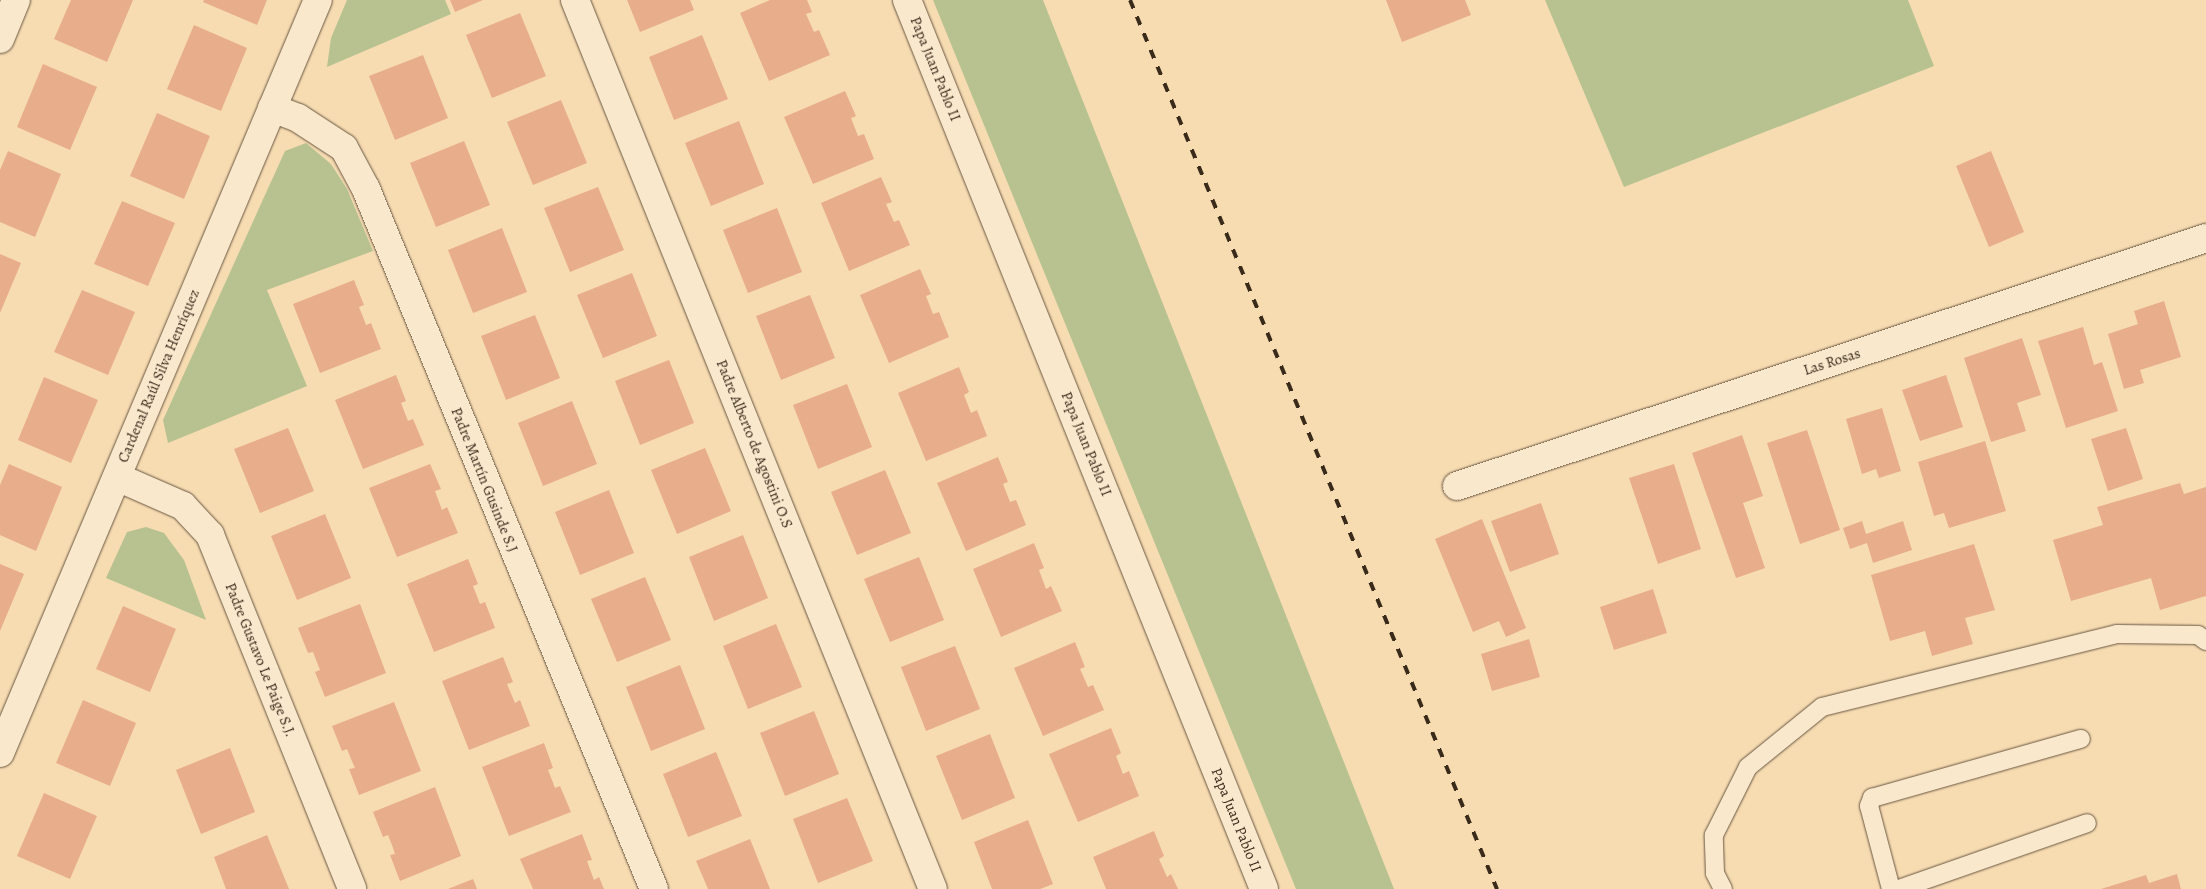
<!DOCTYPE html>
<html>
<head>
<meta charset="utf-8">
<style>
  body { margin:0 }
  #map { position:relative; width:2206px; height:889px; overflow:hidden; background:#f7dcb2; font-family:Alegreya,serif }
  div>[style] { position:absolute }
  [style*='--x'] { left:calc(var(--x)*1px); top:calc(var(--y)*1px); width:calc(var(--w)*1px); rotate:calc(var(--a)*1deg) }
  .green>* { inset:0; background:#b7c290 }
  .building>* { inset:0; background:#e8ad8a }
  .roads { filter:drop-shadow(0 0 1px #685640) drop-shadow(0 0 1px #685640) }
  .service>* { height:18px; margin:-9px; padding:0 9px; transform-origin:9px; border-radius:9px; background:#fae8cd }
  .minor>* { height:28px; margin:-14px; padding:0 14px; transform-origin:14px; border-radius:14px; background:#fae8cd }
  .rail>* { height:4px; margin-top:-2px; transform-origin:0; background:repeating-linear-gradient(90deg,#392a1a 0 9px,transparent 0 18px) }
  span { translate:-50% -50%; white-space:nowrap; text-align:center; line-height:1.15; -webkit-text-stroke:5px #fae8cd; paint-order:stroke }
  .street-label { font-size:15px; color:#392a1a }
</style>
</head>
<body>
<div id="map">
  <div class="green">
    <div style="clip-path:polygon(347px 0,445px 0,451px 14px,327px 67px,331px 38px)"></div>
    <div style="clip-path:polygon(933px 0,1043px 0,1394px 889px,1296px 889px)"></div>
    <div style="clip-path:polygon(1545px 0,1908px 0,1934px 66px,1624px 187px)"></div>
    <div style="clip-path:polygon(306px 143px,331px 164px,347px 189px,373px 251px,267px 290px,307px 386px,168px 443px,163px 420px,285px 151px)"></div>
    <div style="clip-path:polygon(146px 527px,164px 533px,184px 560px,206px 620px,106px 578px,127px 532px)"></div>
  </div>
  <div class="building">
    <div style="clip-path:polygon(71px 0,133px 0,107px 62px,54px 39px)"></div>
    <div style="clip-path:polygon(204px 0,267px 0,257px 25px,203px 2px)"></div>
    <div style="clip-path:polygon(450px 0,483px 0,455px 12px)"></div>
    <div style="clip-path:polygon(627px 0,690px 0,694px 10px,640px 32px)"></div>
    <div style="clip-path:polygon(770px 0,807px 0,812px 12px,806px 14px,814px 32px,819px 30px,830px 55px,769px 81px,740px 13px)"></div>
    <div style="clip-path:polygon(1386px 0,1465px 0,1471px 15px,1402px 42px)"></div>
    <div style="clip-path:polygon(520px 13px,546px 76px,492px 98px,466px 35px)"></div>
    <div style="clip-path:polygon(194px 25px,247px 48px,221px 111px,167px 89px)"></div>
    <div style="clip-path:polygon(702px 35px,728px 99px,674px 120px,649px 57px)"></div>
    <div style="clip-path:polygon(423px 55px,448px 118px,395px 140px,369px 76px)"></div>
    <div style="clip-path:polygon(43px 64px,97px 87px,70px 150px,17px 127px)"></div>
    <div style="clip-path:polygon(845px 91px,856px 116px,851px 118px,858px 136px,864px 134px,874px 159px,813px 184px,784px 117px)"></div>
    <div style="clip-path:polygon(561px 100px,587px 163px,533px 185px,507px 122px)"></div>
    <div style="clip-path:polygon(157px 113px,210px 136px,184px 199px,130px 176px)"></div>
    <div style="clip-path:polygon(739px 121px,764px 184px,711px 206px,685px 143px)"></div>
    <div style="clip-path:polygon(464px 141px,490px 205px,436px 227px,410px 163px)"></div>
    <div style="clip-path:polygon(8px 151px,61px 174px,35px 237px,0 222px,0 170px)"></div>
    <div style="clip-path:polygon(1991px 151px,2024px 232px,1989px 247px,1956px 166px)"></div>
    <div style="clip-path:polygon(881px 177px,892px 202px,886px 204px,894px 222px,899px 220px,910px 245px,849px 271px,821px 203px)"></div>
    <div style="clip-path:polygon(598px 187px,624px 250px,570px 272px,544px 208px)"></div>
    <div style="clip-path:polygon(122px 201px,175px 223px,148px 286px,94px 264px)"></div>
    <div style="clip-path:polygon(777px 208px,802px 272px,748px 293px,723px 230px)"></div>
    <div style="clip-path:polygon(502px 228px,527px 292px,473px 313px,448px 250px)"></div>
    <div style="clip-path:polygon(0 254px,21px 263px,0 313px)"></div>
    <div style="clip-path:polygon(920px 269px,931px 294px,926px 296px,933px 314px,939px 312px,949px 337px,889px 363px,860px 295px)"></div>
    <div style="clip-path:polygon(632px 273px,657px 336px,603px 358px,577px 295px)"></div>
    <div style="clip-path:polygon(354px 280px,364px 305px,359px 307px,363px 317px,366px 325px,371px 323px,381px 349px,320px 373px,293px 304px)"></div>
    <div style="clip-path:polygon(82px 290px,135px 312px,108px 375px,54px 352px)"></div>
    <div style="clip-path:polygon(810px 295px,835px 358px,781px 380px,756px 316px)"></div>
    <div style="clip-path:polygon(2164px 301px,2181px 357px,2140px 370px,2144px 383px,2124px 389px,2108px 334px,2138px 324px,2134px 311px)"></div>
    <div style="clip-path:polygon(535px 315px,560px 378px,506px 400px,481px 336px)"></div>
    <div style="clip-path:polygon(2083px 327px,2094px 365px,2102px 362px,2118px 411px,2066px 428px,2038px 341px)"></div>
    <div style="clip-path:polygon(2022px 338px,2041px 395px,2017px 403px,2026px 431px,1991px 442px,1964px 358px)"></div>
    <div style="clip-path:polygon(669px 360px,694px 423px,640px 445px,615px 381px)"></div>
    <div style="clip-path:polygon(959px 367px,969px 392px,964px 395px,971px 413px,977px 410px,987px 436px,926px 461px,898px 393px)"></div>
    <div style="clip-path:polygon(396px 375px,406px 401px,401px 403px,408px 421px,413px 419px,424px 445px,363px 469px,335px 400px)"></div>
    <div style="clip-path:polygon(1946px 375px,1963px 427px,1920px 441px,1902px 390px)"></div>
    <div style="clip-path:polygon(44px 377px,98px 400px,71px 463px,18px 440px)"></div>
    <div style="clip-path:polygon(847px 384px,872px 447px,818px 469px,793px 405px)"></div>
    <div style="clip-path:polygon(572px 401px,597px 464px,543px 486px,518px 423px)"></div>
    <div style="clip-path:polygon(1882px 408px,1901px 471px,1879px 478px,1876px 469px,1862px 474px,1846px 419px)"></div>
    <div style="clip-path:polygon(288px 428px,314px 491px,260px 513px,234px 449px)"></div>
    <div style="clip-path:polygon(2126px 428px,2143px 479px,2108px 491px,2091px 439px)"></div>
    <div style="clip-path:polygon(1807px 430px,1840px 530px,1800px 544px,1767px 443px)"></div>
    <div style="clip-path:polygon(1742px 435px,1763px 496px,1743px 503px,1765px 568px,1736px 578px,1692px 453px)"></div>
    <div style="clip-path:polygon(1985px 441px,2006px 511px,1949px 528px,1944px 513px,1934px 516px,1918px 462px)"></div>
    <div style="clip-path:polygon(705px 448px,731px 511px,677px 534px,651px 470px)"></div>
    <div style="clip-path:polygon(998px 457px,1008px 482px,1003px 484px,1010px 502px,1016px 500px,1026px 525px,966px 551px,937px 483px)"></div>
    <div style="clip-path:polygon(9px 464px,62px 487px,36px 551px,0 535px,0 485px)"></div>
    <div style="clip-path:polygon(430px 464px,441px 489px,435px 491px,442px 510px,447px 507px,458px 533px,397px 557px,369px 488px)"></div>
    <div style="clip-path:polygon(1674px 464px,1701px 549px,1658px 564px,1629px 478px)"></div>
    <div style="clip-path:polygon(885px 470px,911px 533px,857px 555px,831px 492px)"></div>
    <div style="clip-path:polygon(2180px 483px,2184px 494px,2206px 487px,2206px 596px,2160px 610px,2151px 578px,2071px 601px,2053px 540px,2103px 525px,2097px 507px)"></div>
    <div style="clip-path:polygon(609px 490px,634px 553px,580px 575px,555px 512px)"></div>
    <div style="clip-path:polygon(1541px 503px,1559px 554px,1510px 572px,1491px 521px)"></div>
    <div style="clip-path:polygon(325px 514px,351px 578px,297px 600px,271px 536px)"></div>
    <div style="clip-path:polygon(1482px 519px,1526px 628px,1506px 637px,1499px 621px,1473px 632px,1435px 539px)"></div>
    <div style="clip-path:polygon(1862px 521px,1866px 534px,1903px 521px,1912px 550px,1873px 563px,1867px 543px,1850px 549px,1843px 528px)"></div>
    <div style="clip-path:polygon(743px 535px,768px 598px,714px 621px,689px 557px)"></div>
    <div style="clip-path:polygon(1034px 543px,1044px 568px,1039px 570px,1046px 589px,1051px 586px,1062px 611px,1001px 637px,973px 569px)"></div>
    <div style="clip-path:polygon(1974px 544px,1995px 610px,1965px 618px,1973px 644px,1932px 656px,1925px 631px,1890px 641px,1871px 575px)"></div>
    <div style="clip-path:polygon(919px 557px,944px 620px,890px 642px,864px 579px)"></div>
    <div style="clip-path:polygon(468px 559px,478px 584px,473px 586px,480px 604px,485px 602px,495px 628px,434px 652px,407px 584px)"></div>
    <div style="clip-path:polygon(0 564px,24px 574px,0 631px)"></div>
    <div style="clip-path:polygon(645px 577px,671px 640px,617px 662px,591px 599px)"></div>
    <div style="clip-path:polygon(1653px 589px,1667px 633px,1614px 650px,1600px 607px)"></div>
    <div style="clip-path:polygon(360px 604px,386px 673px,325px 697px,315px 672px,320px 670px,313px 652px,308px 653px,298px 628px)"></div>
    <div style="clip-path:polygon(123px 606px,176px 629px,150px 692px,96px 669px)"></div>
    <div style="clip-path:polygon(776px 624px,802px 687px,748px 709px,723px 646px)"></div>
    <div style="clip-path:polygon(1529px 639px,1540px 677px,1492px 691px,1481px 654px)"></div>
    <div style="clip-path:polygon(1075px 642px,1085px 667px,1080px 669px,1088px 687px,1093px 685px,1104px 710px,1043px 736px,1014px 668px)"></div>
    <div style="clip-path:polygon(955px 646px,980px 709px,926px 731px,901px 667px)"></div>
    <div style="clip-path:polygon(503px 657px,513px 682px,507px 684px,515px 703px,520px 700px,530px 726px,469px 750px,442px 681px)"></div>
    <div style="clip-path:polygon(680px 665px,705px 729px,651px 751px,626px 687px)"></div>
    <div style="clip-path:polygon(83px 700px,136px 723px,110px 786px,56px 763px)"></div>
    <div style="clip-path:polygon(394px 702px,421px 771px,359px 795px,349px 769px,355px 768px,351px 759px,347px 749px,342px 751px,332px 726px)"></div>
    <div style="clip-path:polygon(814px 711px,839px 774px,785px 796px,760px 733px)"></div>
    <div style="clip-path:polygon(1111px 728px,1121px 753px,1116px 756px,1123px 774px,1129px 771px,1139px 796px,1078px 822px,1049px 754px)"></div>
    <div style="clip-path:polygon(990px 734px,1015px 798px,962px 820px,936px 756px)"></div>
    <div style="clip-path:polygon(544px 743px,553px 768px,548px 770px,552px 780px,555px 788px,560px 786px,571px 812px,509px 836px,482px 767px)"></div>
    <div style="clip-path:polygon(230px 748px,255px 812px,201px 834px,176px 770px)"></div>
    <div style="clip-path:polygon(716px 752px,742px 816px,688px 837px,663px 774px)"></div>
    <div style="clip-path:polygon(435px 787px,461px 856px,400px 881px,390px 855px,395px 854px,392px 845px,388px 835px,383px 837px,373px 812px)"></div>
    <div style="clip-path:polygon(44px 793px,97px 816px,70px 879px,17px 856px)"></div>
    <div style="clip-path:polygon(847px 798px,873px 861px,818px 883px,793px 819px)"></div>
    <div style="clip-path:polygon(1028px 820px,1053px 884px,1040px 889px,992px 889px,974px 842px)"></div>
    <div style="clip-path:polygon(1154px 831px,1164px 856px,1159px 859px,1167px 877px,1171px 874px,1178px 889px,1106px 889px,1093px 857px)"></div>
    <div style="clip-path:polygon(582px 834px,592px 860px,587px 861px,594px 880px,599px 877px,604px 889px,533px 889px,520px 859px)"></div>
    <div style="clip-path:polygon(267px 835px,289px 889px,226px 889px,214px 857px)"></div>
    <div style="clip-path:polygon(750px 839px,770px 889px,708px 889px,696px 861px)"></div>
    <div style="clip-path:polygon(2177px 874px,2181px 889px,2101px 889px,2146px 875px,2149px 883px)"></div>
    <div style="clip-path:polygon(473px 879px,477px 889px,448px 889px)"></div>
  </div>
  <div class="roads">
    <div class="service">
      <div style="--x:1723;--y:889;--w:18;--a:-117"></div>
      <div style="--x:1715;--y:873;--w:38;--a:-92"></div>
      <div style="--x:1714;--y:835;--w:76;--a:-63.4"></div>
      <div style="--x:1748;--y:767;--w:95;--a:-39"></div>
      <div style="--x:1822;--y:707;--w:304;--a:-13.9"></div>
      <div style="--x:2117;--y:634;--w:81;--a:0.7"></div>
      <div style="--x:2198;--y:635;--w:10;--a:37"></div>
      <div style="--x:1891;--y:889;--w:86;--a:-104.8"></div>
      <div style="--x:1869;--y:806;--w:9;--a:-69"></div>
      <div style="--x:1872;--y:798;--w:217;--a:-15.8"></div>
      <div style="--x:1899;--y:889;--w:199;--a:-19.3"></div>
    </div>
    <div class="minor">
      <div style="--x:575;--y:0;--w:958;--a:68.07"></div>
      <div style="--x:907;--y:0;--w:958;--a:68.12"></div>
      <div style="--x:0;--y:39;--w:42;--a:-67.7"></div>
      <div style="--x:272;--y:108;--w:28;--a:21"></div>
      <div style="--x:298;--y:118;--w:55;--a:33.1"></div>
      <div style="--x:344;--y:148;--w:47;--a:61.8"></div>
      <div style="--x:366;--y:189;--w:757;--a:67.64"></div>
      <div style="--x:117;--y:477;--w:72;--a:23.7"></div>
      <div style="--x:183;--y:506;--w:40;--a:47"></div>
      <div style="--x:210;--y:535;--w:381;--a:68.1"></div>
      <div style="--x:1457;--y:486;--w:789;--a:-18.32"></div>
      <div style="--x:0;--y:753;--w:817;--a:-67.11"></div>
    </div>
  </div>
  <div class="rail">
    <div style="--x:1130;--y:0;--w:962;--a:67.57"></div>
  </div>
  <div class="street-label">
    <span style="left:935px;top:69px;rotate:68deg">Papa Juan Pablo II</span>
    <span style="left:1832px;top:362px;rotate:-18deg">Las Rosas</span>
    <span style="left:159px;top:376px;rotate:-67deg">Cardenal Raúl Silva Henríquez</span>
    <span style="left:754px;top:444px;rotate:68deg">Padre Alberto de Agostini O.S</span>
    <span style="left:1086px;top:444px;rotate:68deg">Papa Juan Pablo II</span>
    <span style="left:484px;top:480px;rotate:68deg">Padre Martín Gusinde S.J</span>
    <span style="left:260px;top:660px;rotate:68deg">Padre Gustavo Le Paige S.J.</span>
    <span style="left:1236px;top:820px;rotate:68deg">Papa Juan Pablo II</span>
  </div>
</div>
</body>
</html>
